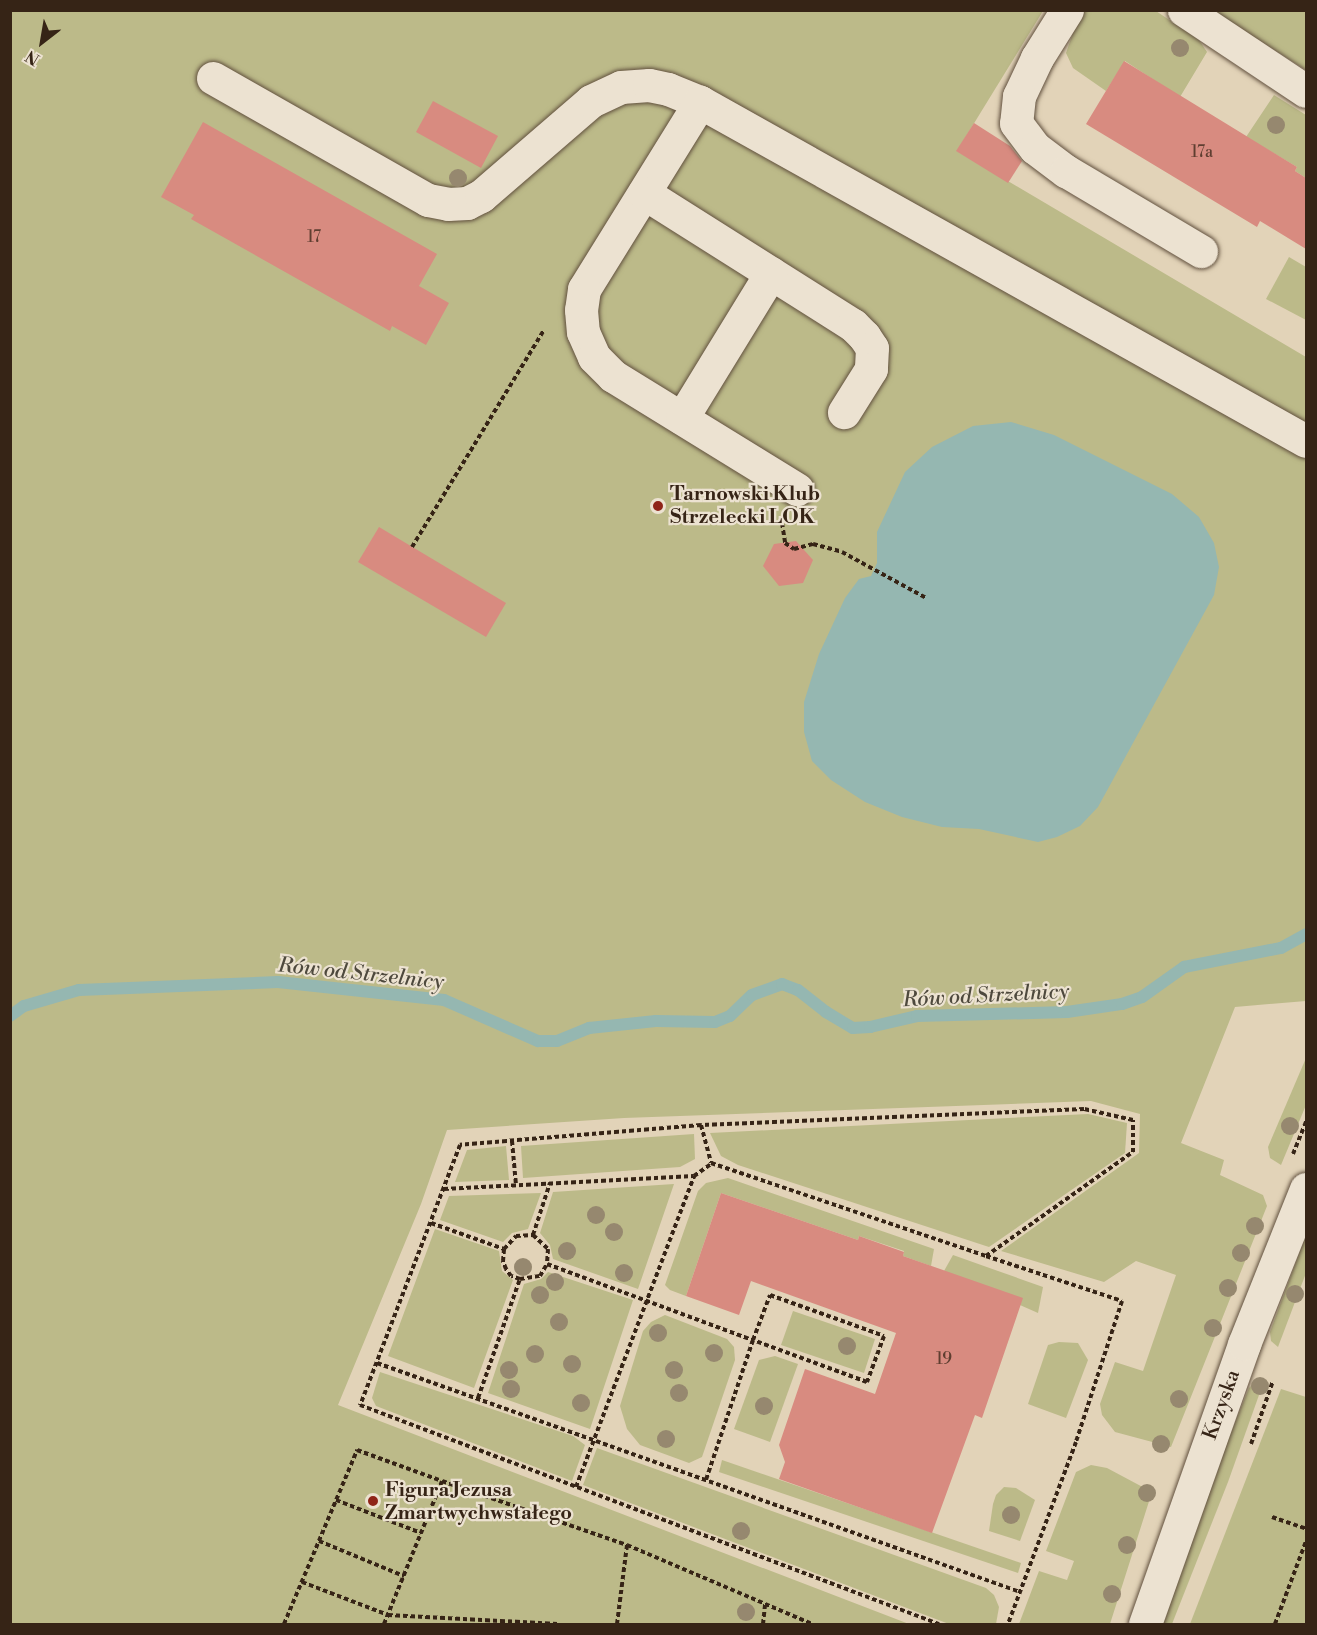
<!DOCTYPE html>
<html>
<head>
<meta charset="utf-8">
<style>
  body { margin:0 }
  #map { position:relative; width:1317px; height:1635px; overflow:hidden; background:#e2d3b8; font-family:"Libre Bodoni",serif }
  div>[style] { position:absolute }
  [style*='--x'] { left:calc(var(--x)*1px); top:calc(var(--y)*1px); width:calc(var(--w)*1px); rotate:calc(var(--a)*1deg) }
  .green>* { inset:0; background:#bcba89 }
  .water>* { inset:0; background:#95b7b1 }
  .stream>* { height:12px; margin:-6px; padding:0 6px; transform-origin:6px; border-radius:6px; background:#95b7b1 }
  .building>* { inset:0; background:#d88b80 }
  .path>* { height:4px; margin-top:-2px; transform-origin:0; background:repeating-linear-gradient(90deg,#362416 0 4.5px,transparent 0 7.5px) }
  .roads { filter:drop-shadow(0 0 2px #61503e) drop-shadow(0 0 2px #61503e) }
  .minor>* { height:33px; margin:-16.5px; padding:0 16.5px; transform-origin:16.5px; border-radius:16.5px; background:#ece2d1 }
  .trees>* { width:18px; height:18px; margin:-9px; border-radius:50%; background:#96886f }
  .dots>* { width:16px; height:16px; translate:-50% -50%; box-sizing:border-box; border:3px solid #ece2d1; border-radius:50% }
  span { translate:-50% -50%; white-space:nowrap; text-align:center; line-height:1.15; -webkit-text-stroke:4.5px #ece2d1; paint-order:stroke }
  .number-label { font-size:16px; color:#5e3e30 }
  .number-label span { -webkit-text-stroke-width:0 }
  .poi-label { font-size:20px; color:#362416; font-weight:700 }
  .left { translate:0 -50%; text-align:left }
  .street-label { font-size:20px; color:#362416 }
  .water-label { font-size:21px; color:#4e493d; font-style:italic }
  .frame { position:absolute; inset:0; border:12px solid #362416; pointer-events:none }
  .north { position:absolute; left:12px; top:12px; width:60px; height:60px; -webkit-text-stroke:4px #ece2d1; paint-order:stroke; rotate:211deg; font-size:16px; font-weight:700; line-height:24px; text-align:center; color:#362416 }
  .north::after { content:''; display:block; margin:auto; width:21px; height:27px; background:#362416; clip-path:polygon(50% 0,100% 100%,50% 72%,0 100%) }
</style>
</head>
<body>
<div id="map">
  <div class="green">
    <div style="clip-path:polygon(1085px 10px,1156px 11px,1199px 40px,1207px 52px,1180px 97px,1125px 61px,1106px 91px,1073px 68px,1066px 53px,1074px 30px)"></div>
    <div style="clip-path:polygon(10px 11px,1043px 11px,957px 151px,1306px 357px,1306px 1001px,1235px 1007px,1181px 1143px,1224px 1160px,1220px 1175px,1263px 1195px,1267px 1206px,1171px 1447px,1115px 1432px,1102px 1415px,1100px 1404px,1115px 1362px,1143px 1371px,1176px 1275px,1136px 1261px,1104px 1282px,1001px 1251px,1139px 1153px,1140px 1114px,1091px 1101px,624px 1118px,447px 1130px,421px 1204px,338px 1405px,909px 1624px,11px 1624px)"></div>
    <div style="clip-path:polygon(1213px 11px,1306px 11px,1306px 70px)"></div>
    <div style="clip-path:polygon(1274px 95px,1306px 115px,1306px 178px,1295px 171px,1297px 167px,1246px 137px)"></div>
    <div style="clip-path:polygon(1289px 257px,1306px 267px,1306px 320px,1266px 299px)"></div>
    <div style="clip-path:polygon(1306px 1058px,1306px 1105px,1281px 1165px,1270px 1158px,1268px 1147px)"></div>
    <div style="clip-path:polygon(1088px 1114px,1127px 1123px,1125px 1153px,989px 1247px,738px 1165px,721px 1156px,710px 1133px)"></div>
    <div style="clip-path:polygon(694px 1134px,695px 1159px,680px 1167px,523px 1178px,521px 1146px)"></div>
    <div style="clip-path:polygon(506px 1146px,509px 1180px,455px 1182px,467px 1150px)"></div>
    <div style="clip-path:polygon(728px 1178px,934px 1249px,931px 1266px,903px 1256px,904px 1251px,859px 1236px,858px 1240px,721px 1193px,686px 1296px,670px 1290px,665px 1285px,698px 1191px,706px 1183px)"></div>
    <div style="clip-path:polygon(674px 1184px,638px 1289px,553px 1259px,550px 1245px,540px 1233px,553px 1192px)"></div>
    <div style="clip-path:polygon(541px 1193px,528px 1229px,512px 1233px,503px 1242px,440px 1220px,449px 1196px)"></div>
    <div style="clip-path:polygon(435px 1229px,499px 1251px,502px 1271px,513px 1280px,474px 1388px,388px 1356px)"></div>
    <div style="clip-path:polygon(1306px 1235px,1306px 1273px,1278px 1347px,1271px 1341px,1270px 1332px)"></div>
    <div style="clip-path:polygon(953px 1255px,1043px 1287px,1038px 1313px,944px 1271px)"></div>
    <div style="clip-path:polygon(548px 1272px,633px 1300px,590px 1429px,488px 1393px,524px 1284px,541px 1279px)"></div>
    <div style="clip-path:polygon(793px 1311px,875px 1339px,864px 1373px,781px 1345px)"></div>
    <div style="clip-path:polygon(665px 1315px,727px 1339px,734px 1347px,735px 1360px,702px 1457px,689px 1463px,640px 1445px,627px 1429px,620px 1406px,643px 1331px,651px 1322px)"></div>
    <div style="clip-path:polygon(1059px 1342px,1078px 1343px,1088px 1360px,1066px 1418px,1028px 1404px,1048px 1345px)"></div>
    <div style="clip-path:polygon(775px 1356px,798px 1364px,770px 1442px,734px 1429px,759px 1360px)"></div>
    <div style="clip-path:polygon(380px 1372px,573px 1436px,585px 1445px,572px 1481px,376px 1406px,372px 1398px)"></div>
    <div style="clip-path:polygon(1256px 1381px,1264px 1381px,1228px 1482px,1172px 1624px,1162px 1624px,1227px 1442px,1249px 1388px)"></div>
    <div style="clip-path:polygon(1281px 1389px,1306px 1397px,1306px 1624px,1190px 1624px)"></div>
    <div style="clip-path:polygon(597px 1448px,986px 1588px,994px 1595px,999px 1607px,996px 1624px,949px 1624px,583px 1485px)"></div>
    <div style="clip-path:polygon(722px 1460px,1021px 1563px,1018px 1573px,719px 1472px)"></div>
    <div style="clip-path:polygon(1091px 1465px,1107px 1468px,1152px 1492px,1110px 1624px,1019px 1624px,1039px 1571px,1067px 1580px,1074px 1561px,1046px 1551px,1076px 1472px)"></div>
    <div style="clip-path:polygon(1004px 1487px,1016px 1488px,1035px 1500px,1020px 1541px,989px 1531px,993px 1504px,996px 1495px)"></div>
  </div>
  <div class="water">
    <div style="clip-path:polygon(1011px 422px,1054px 435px,1172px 494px,1199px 517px,1214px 543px,1219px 567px,1214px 595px,1098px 807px,1080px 826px,1057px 837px,1038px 842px,979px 829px,942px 827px,902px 817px,865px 802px,831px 780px,812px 761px,804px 732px,804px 702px,819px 654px,845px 598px,859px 579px,871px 576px,877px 563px,877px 532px,905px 472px,932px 447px,973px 426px)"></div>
  </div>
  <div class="stream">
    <div style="--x:10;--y:1016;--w:17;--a:-36"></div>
    <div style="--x:24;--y:1006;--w:57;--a:-16.2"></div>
    <div style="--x:79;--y:990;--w:199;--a:-2.3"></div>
    <div style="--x:278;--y:982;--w:167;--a:6.2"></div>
    <div style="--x:444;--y:1000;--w:103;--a:23.6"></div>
    <div style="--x:538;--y:1041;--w:19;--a:0"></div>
    <div style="--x:557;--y:1041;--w:35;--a:-22"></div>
    <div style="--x:589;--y:1028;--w:67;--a:-6"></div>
    <div style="--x:656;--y:1021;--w:59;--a:1"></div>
    <div style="--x:715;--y:1022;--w:16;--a:-22"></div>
    <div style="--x:730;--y:1016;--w:30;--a:-44"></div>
    <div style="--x:752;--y:995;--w:32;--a:-20"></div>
    <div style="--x:782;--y:984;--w:17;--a:21"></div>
    <div style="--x:798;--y:990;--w:36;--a:38"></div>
    <div style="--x:826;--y:1012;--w:31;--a:31"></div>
    <div style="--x:853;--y:1028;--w:17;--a:-3"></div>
    <div style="--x:870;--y:1027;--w:48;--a:-13.2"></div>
    <div style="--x:917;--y:1016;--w:150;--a:-1.5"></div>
    <div style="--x:1067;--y:1012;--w:56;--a:-8.3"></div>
    <div style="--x:1122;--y:1004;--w:21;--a:-19"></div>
    <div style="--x:1142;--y:997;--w:52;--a:-35.5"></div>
    <div style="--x:1184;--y:967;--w:99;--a:-11.1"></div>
    <div style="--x:1281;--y:948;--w:29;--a:-29"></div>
  </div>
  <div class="building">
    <div style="clip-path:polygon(1124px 61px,1297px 167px,1295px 171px,1306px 178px,1306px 249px,1260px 221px,1257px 227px,1086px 124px)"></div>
    <div style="clip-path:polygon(433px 101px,498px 136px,481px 168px,416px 132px)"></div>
    <div style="clip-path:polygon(203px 122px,437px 254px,419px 286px,449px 303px,426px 345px,392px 326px,390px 331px,191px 219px,194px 215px,161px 197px)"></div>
    <div style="clip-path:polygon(974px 123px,1010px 146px,1022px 161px,1008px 183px,956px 151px)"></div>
    <div style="clip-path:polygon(379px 527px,506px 603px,486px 637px,358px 562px)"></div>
    <div style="clip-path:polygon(796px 541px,813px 560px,803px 583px,779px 586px,763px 566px,774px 544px)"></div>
    <div style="clip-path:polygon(721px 1193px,858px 1240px,859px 1236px,904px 1252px,903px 1256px,1023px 1298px,982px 1418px,975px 1415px,932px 1533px,779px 1479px,785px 1462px,779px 1445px,805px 1369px,875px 1394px,896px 1333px,751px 1281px,739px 1315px,686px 1296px)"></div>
  </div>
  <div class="path">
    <div style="--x:782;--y:523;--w:20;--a:81"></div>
    <div style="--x:785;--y:543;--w:11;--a:34"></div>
    <div style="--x:794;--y:549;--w:20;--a:-15"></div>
    <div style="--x:813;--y:544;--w:30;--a:15"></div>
    <div style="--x:842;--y:552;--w:96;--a:28.7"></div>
    <div style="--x:412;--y:547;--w:254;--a:-58.7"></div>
    <div style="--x:701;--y:1125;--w:242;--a:175.3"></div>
    <div style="--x:460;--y:1145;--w:279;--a:111"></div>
    <div style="--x:360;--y:1405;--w:619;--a:20.72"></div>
    <div style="--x:512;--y:1141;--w:44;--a:84.8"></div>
    <div style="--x:1293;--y:1154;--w:35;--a:-68"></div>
    <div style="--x:444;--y:1189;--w:250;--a:-3"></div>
    <div style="--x:431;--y:1223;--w:77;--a:19.6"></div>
    <div style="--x:504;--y:1249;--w:18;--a:-47"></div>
    <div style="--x:516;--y:1236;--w:17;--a:-3"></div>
    <div style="--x:533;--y:1235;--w:21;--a:43"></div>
    <div style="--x:548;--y:1249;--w:15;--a:94"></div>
    <div style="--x:547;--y:1264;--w:220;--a:20.3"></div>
    <div style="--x:753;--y:1340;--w:148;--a:108.6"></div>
    <div style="--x:533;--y:1235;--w:55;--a:-71.9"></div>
    <div style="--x:986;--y:1256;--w:180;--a:-35.3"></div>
    <div style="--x:1133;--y:1152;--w:32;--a:-90"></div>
    <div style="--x:1133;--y:1120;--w:50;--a:-167.3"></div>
    <div style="--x:1084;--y:1109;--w:383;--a:177.6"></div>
    <div style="--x:701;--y:1125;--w:39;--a:75"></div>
    <div style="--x:711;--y:1163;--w:290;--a:18.7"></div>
    <div style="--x:986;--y:1256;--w:143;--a:18.3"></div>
    <div style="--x:1122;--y:1301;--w:148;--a:108.1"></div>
    <div style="--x:1076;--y:1442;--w:194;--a:110.5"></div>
    <div style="--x:520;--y:1279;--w:20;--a:-9"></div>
    <div style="--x:540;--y:1276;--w:14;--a:-60"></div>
    <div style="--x:770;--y:1295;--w:121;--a:19.8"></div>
    <div style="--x:884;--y:1336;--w:49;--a:110.3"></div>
    <div style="--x:867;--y:1382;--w:121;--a:-159.8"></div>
    <div style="--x:753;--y:1340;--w:48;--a:-69.3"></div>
    <div style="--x:377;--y:1363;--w:683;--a:19.6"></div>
    <div style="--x:478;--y:1398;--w:126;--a:-70.6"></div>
    <div style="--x:520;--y:1279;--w:9;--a:-162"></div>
    <div style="--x:511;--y:1276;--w:9;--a:-126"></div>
    <div style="--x:506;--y:1269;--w:9;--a:-111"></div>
    <div style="--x:503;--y:1261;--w:12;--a:-85"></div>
    <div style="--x:1251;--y:1444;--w:67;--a:-70.8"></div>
    <div style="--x:576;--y:1487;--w:333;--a:-69.2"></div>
    <div style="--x:694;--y:1176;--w:21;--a:-35"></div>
    <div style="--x:336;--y:1500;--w:91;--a:21.2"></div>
    <div style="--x:1272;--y:1517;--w:36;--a:19"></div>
    <div style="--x:319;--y:1541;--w:92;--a:22.4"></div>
    <div style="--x:302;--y:1582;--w:92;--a:21"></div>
    <div style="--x:388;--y:1615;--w:170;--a:3"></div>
    <div style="--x:284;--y:1624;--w:189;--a:-67.2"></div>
    <div style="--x:357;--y:1450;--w:90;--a:20"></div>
    <div style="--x:384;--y:1624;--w:154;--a:-67.9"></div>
    <div style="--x:442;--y:1481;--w:196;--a:19.1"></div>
    <div style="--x:627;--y:1545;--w:201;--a:23.1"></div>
    <div style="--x:617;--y:1624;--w:80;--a:-82.8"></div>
    <div style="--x:763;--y:1624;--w:20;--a:-84"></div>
    <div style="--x:1275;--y:1624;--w:89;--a:-69.5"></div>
  </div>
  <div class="roads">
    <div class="minor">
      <div style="--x:1067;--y:10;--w:57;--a:122"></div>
      <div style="--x:1037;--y:58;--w:42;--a:115.3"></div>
      <div style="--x:1019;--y:96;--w:27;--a:96"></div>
      <div style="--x:1016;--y:123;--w:31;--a:53"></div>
      <div style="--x:1035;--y:148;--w:39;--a:37"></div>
      <div style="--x:1066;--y:171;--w:157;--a:30.7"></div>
      <div style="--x:1184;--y:10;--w:146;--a:33.6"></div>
      <div style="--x:213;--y:78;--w:247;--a:29.6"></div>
      <div style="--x:428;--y:200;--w:20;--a:11"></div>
      <div style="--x:448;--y:204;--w:19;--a:-3"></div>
      <div style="--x:467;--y:203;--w:16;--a:-27"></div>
      <div style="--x:481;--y:196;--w:145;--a:-40.8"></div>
      <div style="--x:591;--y:101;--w:33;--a:-25"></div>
      <div style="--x:621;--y:87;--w:28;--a:-4"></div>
      <div style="--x:649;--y:85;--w:19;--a:12"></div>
      <div style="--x:668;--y:89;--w:35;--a:22"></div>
      <div style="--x:700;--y:102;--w:694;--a:29.22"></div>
      <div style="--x:700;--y:102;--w:220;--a:121.8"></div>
      <div style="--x:584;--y:289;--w:21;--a:98"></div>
      <div style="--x:581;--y:310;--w:22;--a:85"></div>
      <div style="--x:583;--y:332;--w:27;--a:66"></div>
      <div style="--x:594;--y:357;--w:27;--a:45"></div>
      <div style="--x:613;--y:376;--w:216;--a:31.6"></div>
      <div style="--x:644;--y:193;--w:247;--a:32.3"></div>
      <div style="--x:853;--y:325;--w:16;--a:45"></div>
      <div style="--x:864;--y:336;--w:14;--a:56"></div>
      <div style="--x:872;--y:348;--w:21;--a:93"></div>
      <div style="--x:871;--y:369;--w:51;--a:122.1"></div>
      <div style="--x:682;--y:418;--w:170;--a:-58.5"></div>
      <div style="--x:1145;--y:1624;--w:297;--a:-70.5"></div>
      <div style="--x:1244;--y:1344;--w:167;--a:-68.2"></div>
    </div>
  </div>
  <div class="trees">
    <div style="left:1180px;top:48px"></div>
    <div style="left:1276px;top:125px"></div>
    <div style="left:458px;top:178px"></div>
    <div style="left:1290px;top:1126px"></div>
    <div style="left:596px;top:1215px"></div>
    <div style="left:1255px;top:1226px"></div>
    <div style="left:614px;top:1232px"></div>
    <div style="left:567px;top:1251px"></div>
    <div style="left:1241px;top:1253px"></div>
    <div style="left:523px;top:1267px"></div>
    <div style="left:624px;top:1273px"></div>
    <div style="left:555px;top:1282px"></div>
    <div style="left:1228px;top:1288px"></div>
    <div style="left:1295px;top:1294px"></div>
    <div style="left:540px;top:1295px"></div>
    <div style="left:559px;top:1322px"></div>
    <div style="left:1213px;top:1328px"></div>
    <div style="left:658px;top:1333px"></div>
    <div style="left:847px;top:1346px"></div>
    <div style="left:714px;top:1353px"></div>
    <div style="left:535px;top:1354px"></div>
    <div style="left:572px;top:1364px"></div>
    <div style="left:509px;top:1370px"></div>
    <div style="left:674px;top:1370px"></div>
    <div style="left:1260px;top:1386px"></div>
    <div style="left:511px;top:1389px"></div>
    <div style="left:679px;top:1393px"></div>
    <div style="left:1179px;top:1399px"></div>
    <div style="left:581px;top:1403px"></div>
    <div style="left:764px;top:1406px"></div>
    <div style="left:666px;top:1439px"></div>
    <div style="left:1161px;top:1444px"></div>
    <div style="left:1147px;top:1493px"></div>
    <div style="left:1011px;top:1515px"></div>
    <div style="left:741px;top:1531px"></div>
    <div style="left:1127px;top:1545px"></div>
    <div style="left:1112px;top:1594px"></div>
    <div style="left:746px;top:1612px"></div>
  </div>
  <div class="dots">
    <div style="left:658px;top:506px;background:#8f2418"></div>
    <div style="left:373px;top:1501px;background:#8f2418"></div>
  </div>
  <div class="number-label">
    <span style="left:1202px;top:152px">17a</span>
    <span style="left:314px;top:237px">17</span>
    <span style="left:944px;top:1359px">19</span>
  </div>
  <div class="poi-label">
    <span class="left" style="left:670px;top:506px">Tarnowski Klub<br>Strzelecki LOK</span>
    <span class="left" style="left:385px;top:1502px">Figura Jezusa<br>Zmartwychwstałego</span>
  </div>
  <div class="street-label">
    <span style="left:1222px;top:1405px;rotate:-70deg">Krzyska</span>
  </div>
  <div class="water-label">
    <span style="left:361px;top:974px;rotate:6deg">Rów od Strzelnicy</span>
    <span style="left:986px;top:996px;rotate:-3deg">Rów od Strzelnicy</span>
  </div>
  <div class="frame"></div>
  <div class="north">N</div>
</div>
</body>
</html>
